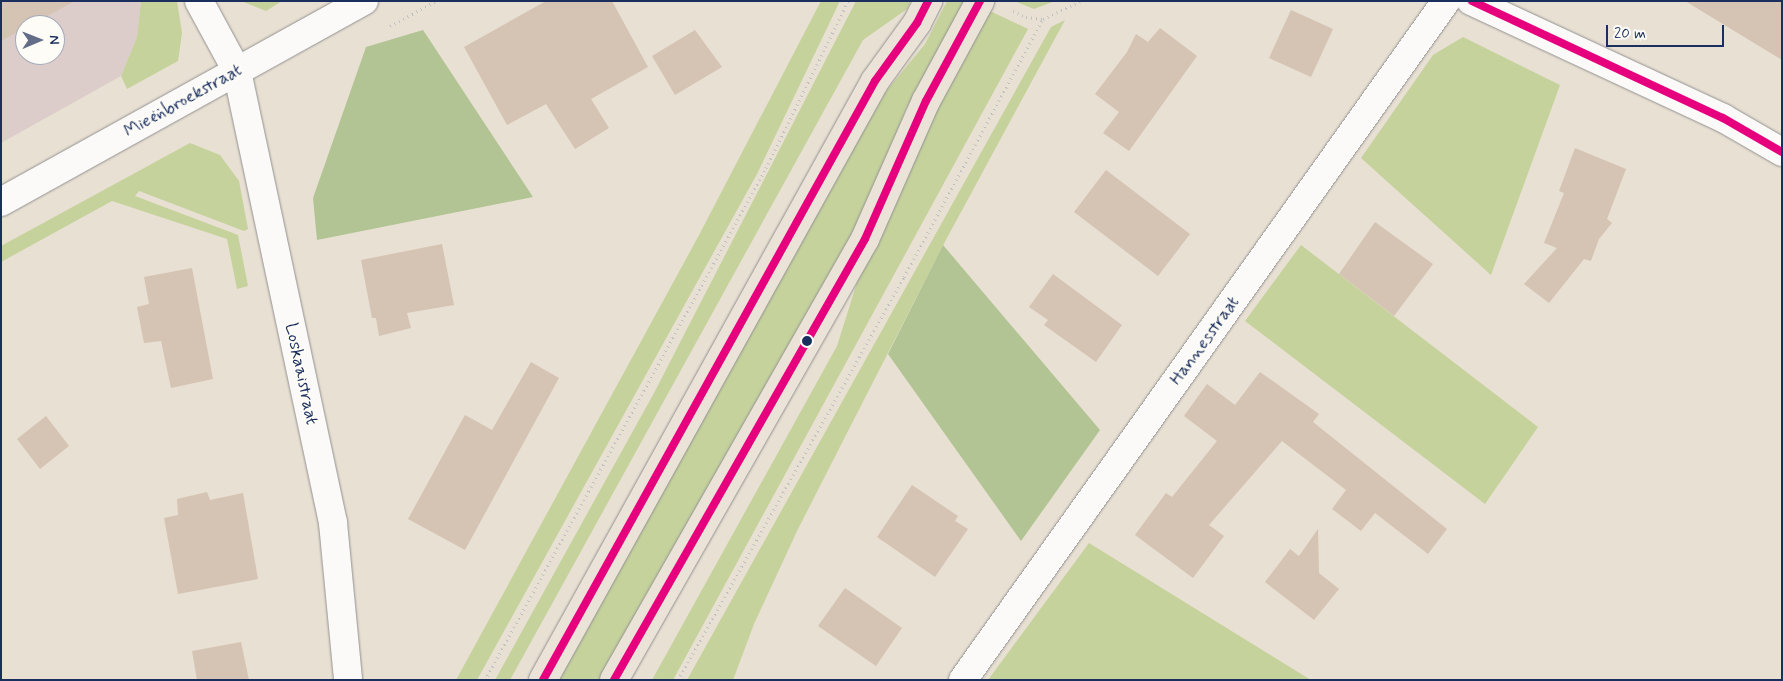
<!DOCTYPE html>
<html>
<head>
<meta charset="utf-8">
<style>
  body { margin:0 }
  #map { position:relative; width:1783px; height:681px; overflow:hidden; background:#e8e0d2; font-family:Mynerve,sans-serif }
  div>[style] { position:absolute }
  [style*='--x'] { left:calc(var(--x)*1px); top:calc(var(--y)*1px); width:calc(var(--w)*1px); rotate:calc(var(--a)*1deg) }
  .industrial>* { inset:0; background:#dccdca }
  .green>* { inset:0; background:#c5d29c }
  .forest>* { inset:0; background:#b2c394 }
  .building>* { inset:0; background:#d5c3b4 }
  .path>* { height:3px; margin-top:-1.5px; transform-origin:0; background:repeating-linear-gradient(90deg,#bfc0c2 0 1px,transparent 0 5px) }
  .roads { filter:drop-shadow(0 0 1px #929192) drop-shadow(0 0 1px #929192) }
  .minor>* { height:28px; margin:-14px; padding:0 14px; transform-origin:14px; border-radius:14px; background:#fcfaf8 }
  .major>* { height:28px; margin:-14px; padding:0 14px; transform-origin:14px; border-radius:14px; background:#ebe3d8 }
  .bus-1>* { height:8px; margin:-4px; padding:0 4px; transform-origin:4px; border-radius:4px; background:#e6007e }
  .dots>* { width:14px; height:14px; translate:-50% -50%; box-sizing:border-box; border:2px solid #fdfcf7; border-radius:50% }
  span { translate:-50% -50%; white-space:nowrap; text-align:center; line-height:1.15; -webkit-text-stroke:4px #fdfcf7; paint-order:stroke }
  .street-label { font-size:18px; color:#1b2f5e }
  .frame { position:absolute; inset:0; border:2px solid #1b2f5e; pointer-events:none }
  .north { position:absolute; left:15px; top:15px; width:50px; height:50px; box-sizing:border-box; background:#fdfcf7; border:1px solid #a3aaba; border-radius:50%; rotate:89deg; font-size:14px; font-weight:700; line-height:20px; text-align:center; color:#1b2f5e }
  .north::after { content:''; display:block; margin:auto; width:18px; height:22px; background:#636d87; clip-path:polygon(50% 0,100% 100%,50% 72%,0 100%) }
  .scale { position:absolute; left:1606px; top:25px; width:118px; height:22px; box-sizing:border-box; border:2px solid #1b2f5e; border-top:0; padding-left:6px; font-size:15px; line-height:18px; white-space:nowrap; color:#1b2f5e; -webkit-text-stroke:4px #fdfcf7; paint-order:stroke }
</style>
</head>
<body>
<div id="map">
  <div class="industrial">
    <div style="clip-path:polygon(evenodd,1px 1px,141px 1px,137px 37px,121px 76px,1px 143px,1px 1px,25px 25px,55px 25px,55px 55px,25px 55px,25px 25px)"></div>
  </div>
  <div class="green">
    <div style="clip-path:polygon(141px 1px,177px 1px,182px 33px,178px 61px,127px 89px,121px 76px,137px 37px)"></div>
    <div style="clip-path:polygon(241px 1px,282px 1px,266px 11px)"></div>
    <div style="clip-path:polygon(821px 1px,840px 1px,757px 174px,477px 680px,456px 680px,698px 237px)"></div>
    <div style="clip-path:polygon(856px 1px,911px 1px,907px 9px,863px 40px,510px 680px,495px 680px,654px 393px)"></div>
    <div style="clip-path:polygon(947px 1px,965px 1px,906px 109px,881px 178px,847px 245px,605px 680px,558px 680px,860px 134px,887px 90px,925px 44px)"></div>
    <div style="clip-path:polygon(1014px 1px,1055px 1px,1034px 9px)"></div>
    <div style="clip-path:polygon(990px 11px,1028px 29px,673px 680px,652px 680px,837px 346px,860px 273px,943px 95px)"></div>
    <div style="clip-path:polygon(1065px 20px,941px 249px,797px 531px,754px 624px,733px 680px,687px 680px,1051px 27px)"></div>
    <div style="clip-path:polygon(1463px 37px,1560px 85px,1491px 275px,1361px 158px,1433px 55px)"></div>
    <div style="clip-path:polygon(190px 143px,220px 155px,239px 181px,248px 229px,244px 231px,139px 191px,135px 196px,238px 235px,248px 286px,237px 289px,227px 239px,112px 201px,1px 262px,1px 246px)"></div>
    <div style="clip-path:polygon(1301px 245px,1538px 427px,1485px 504px,1245px 321px)"></div>
    <div style="clip-path:polygon(1089px 543px,1311px 680px,988px 680px)"></div>
  </div>
  <div class="forest">
    <div style="clip-path:polygon(423px 30px,533px 197px,317px 240px,313px 198px,366px 47px)"></div>
    <div style="clip-path:polygon(943px 245px,1100px 430px,1021px 541px,888px 354px)"></div>
  </div>
  <div class="building">
    <div style="clip-path:polygon(1px 1px,75px 1px,31px 25px,25px 25px,25px 28px,1px 41px)"></div>
    <div style="clip-path:polygon(546px 1px,612px 1px,648px 67px,591px 99px,609px 128px,575px 149px,546px 104px,507px 125px,464px 47px)"></div>
    <div style="clip-path:polygon(1685px 1px,1782px 1px,1782px 60px)"></div>
    <div style="clip-path:polygon(1291px 10px,1333px 29px,1311px 77px,1269px 58px)"></div>
    <div style="clip-path:polygon(1160px 28px,1197px 56px,1129px 151px,1103px 133px,1119px 112px,1095px 94px,1127px 52px,1136px 34px,1148px 42px)"></div>
    <div style="clip-path:polygon(695px 30px,722px 67px,675px 95px,652px 56px)"></div>
    <div style="clip-path:polygon(1575px 148px,1626px 169px,1607px 219px,1612px 223px,1599px 239px,1591px 261px,1584px 259px,1549px 303px,1524px 284px,1557px 248px,1544px 243px,1564px 193px,1559px 191px)"></div>
    <div style="clip-path:polygon(1106px 170px,1190px 234px,1158px 276px,1074px 212px)"></div>
    <div style="clip-path:polygon(1375px 222px,1433px 264px,1394px 316px,1339px 274px)"></div>
    <div style="clip-path:polygon(442px 244px,454px 305px,407px 313px,411px 328px,379px 336px,376px 318px,372px 318px,361px 260px)"></div>
    <div style="clip-path:polygon(192px 268px,213px 379px,171px 388px,161px 341px,144px 343px,137px 307px,149px 304px,144px 277px)"></div>
    <div style="clip-path:polygon(1053px 274px,1122px 325px,1096px 362px,1044px 325px,1048px 320px,1029px 307px)"></div>
    <div style="clip-path:polygon(531px 362px,559px 378px,465px 550px,408px 519px,465px 415px,492px 430px)"></div>
    <div style="clip-path:polygon(1260px 372px,1319px 414px,1313px 422px,1447px 529px,1428px 554px,1375px 513px,1361px 531px,1332px 509px,1346px 490px,1282px 441px,1209px 525px,1224px 536px,1193px 578px,1135px 535px,1166px 493px,1172px 497px,1217px 441px,1184px 416px,1207px 384px,1235px 405px)"></div>
    <div style="clip-path:polygon(46px 416px,69px 446px,40px 469px,17px 439px)"></div>
    <div style="clip-path:polygon(912px 485px,958px 516px,955px 521px,968px 529px,935px 577px,877px 537px)"></div>
    <div style="clip-path:polygon(207px 492px,210px 500px,243px 493px,258px 579px,178px 594px,164px 518px,178px 515px,177px 499px)"></div>
    <div style="clip-path:polygon(1318px 529px,1319px 573px,1339px 589px,1314px 620px,1265px 582px,1290px 549px,1299px 556px)"></div>
    <div style="clip-path:polygon(845px 588px,902px 628px,876px 666px,818px 626px)"></div>
    <div style="clip-path:polygon(241px 642px,249px 680px,197px 680px,192px 651px)"></div>
  </div>
  <div class="path">
    <div style="--x:1013;--y:11;--w:14;--a:25"></div>
    <div style="--x:1026;--y:17;--w:17;--a:7"></div>
    <div style="--x:1043;--y:19;--w:42;--a:-25.3"></div>
    <div style="--x:390;--y:26;--w:52;--a:-28.5"></div>
    <div style="--x:485;--y:680;--w:584;--a:-61.24"></div>
    <div style="--x:766;--y:168;--w:186;--a:-63.8"></div>
    <div style="--x:678;--y:680;--w:462;--a:-60.7"></div>
    <div style="--x:904;--y:277;--w:293;--a:-61.7"></div>
  </div>
  <div class="roads">
    <div class="minor">
      <div style="--x:199;--y:1;--w:80;--a:61.5"></div>
      <div style="--x:237;--y:71;--w:462;--a:78"></div>
      <div style="--x:333;--y:523;--w:158;--a:84.5"></div>
      <div style="--x:1471;--y:1;--w:278;--a:24.9"></div>
      <div style="--x:1723;--y:118;--w:68;--a:30"></div>
      <div style="--x:1;--y:202;--w:415;--a:-29"></div>
      <div style="--x:963;--y:680;--w:833;--a:-54.57"></div>
    </div>
    <div class="major">
      <div style="--x:543;--y:680;--w:685;--a:-61"></div>
      <div style="--x:875;--y:81;--w:72;--a:-54.1"></div>
      <div style="--x:917;--y:23;--w:25;--a:-63"></div>
      <div style="--x:614;--y:680;--w:507;--a:-60.35"></div>
      <div style="--x:865;--y:239;--w:151;--a:-66.2"></div>
      <div style="--x:926;--y:101;--w:114;--a:-61.6"></div>
    </div>
  </div>
  <div class="bus-1">
    <div style="--x:1472;--y:1;--w:277;--a:25"></div>
    <div style="--x:1723;--y:118;--w:68;--a:30"></div>
    <div style="--x:543;--y:680;--w:685;--a:-61"></div>
    <div style="--x:875;--y:81;--w:72;--a:-54.1"></div>
    <div style="--x:917;--y:23;--w:25;--a:-63"></div>
    <div style="--x:614;--y:680;--w:507;--a:-60.35"></div>
    <div style="--x:865;--y:239;--w:151;--a:-66.2"></div>
    <div style="--x:926;--y:101;--w:114;--a:-61.6"></div>
  </div>
  <div class="dots">
    <div style="left:807px;top:341px;background:#1b2f5e"></div>
  </div>
  <div class="street-label">
    <span style="left:183px;top:101px;rotate:-29deg">Mieënbroekstraat</span>
    <span style="left:1205px;top:341px;rotate:-54deg">Hannesstraat</span>
    <span style="left:301px;top:374px;rotate:78deg">Loskaaistraat</span>
  </div>
  <div class="frame"></div>
  <div class="north">N</div>
  <div class="scale">20 m</div>
</div>
</body>
</html>
